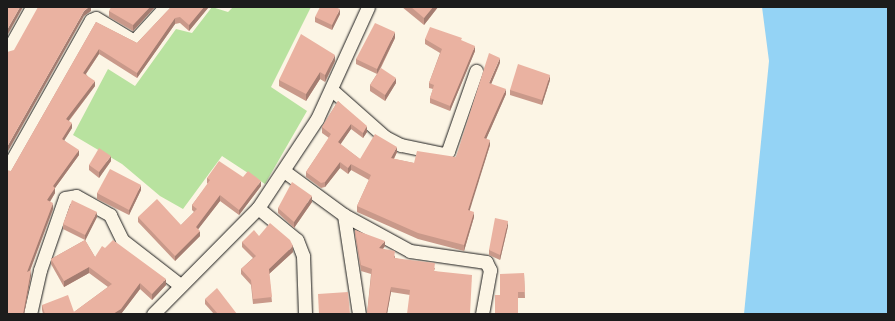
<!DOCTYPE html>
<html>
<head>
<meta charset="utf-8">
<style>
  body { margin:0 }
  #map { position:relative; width:895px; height:321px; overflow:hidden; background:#fcf5e5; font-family:Itim,sans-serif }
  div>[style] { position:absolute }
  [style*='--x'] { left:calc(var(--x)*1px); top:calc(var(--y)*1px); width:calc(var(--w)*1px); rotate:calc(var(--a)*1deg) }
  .green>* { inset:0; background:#b8e29f }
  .water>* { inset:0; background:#94d3f5 }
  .roads { filter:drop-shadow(0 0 1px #1c1c1c) drop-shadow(0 0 1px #1c1c1c) }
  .street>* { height:13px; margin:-6.5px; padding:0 6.5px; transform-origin:6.5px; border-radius:6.5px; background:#fcf5e5 }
  .wall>* { inset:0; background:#c9998a }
  .shaded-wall>* { inset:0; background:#a47d71 }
  .building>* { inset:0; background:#eab2a1 }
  span { translate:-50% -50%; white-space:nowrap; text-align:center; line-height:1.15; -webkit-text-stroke:3px #fcf5e5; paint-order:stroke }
  .frame { position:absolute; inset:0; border:8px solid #1c1c1c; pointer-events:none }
</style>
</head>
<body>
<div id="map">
  <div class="green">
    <div style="clip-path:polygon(212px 7px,228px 12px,233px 7px,311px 7px,271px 87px,307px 111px,265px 184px,222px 156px,183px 209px,160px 196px,122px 164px,73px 135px,108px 69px,135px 86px,176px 29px,192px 33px)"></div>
  </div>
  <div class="water">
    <div style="clip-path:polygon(762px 7px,888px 7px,888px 314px,744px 314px,769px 61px)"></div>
  </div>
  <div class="roads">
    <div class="street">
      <div style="--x:7;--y:52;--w:51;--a:-60.9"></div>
      <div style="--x:332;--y:90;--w:71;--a:41.6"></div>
      <div style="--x:385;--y:137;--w:18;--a:27"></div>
      <div style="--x:401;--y:145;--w:44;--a:11.8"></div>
      <div style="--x:444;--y:154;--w:5;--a:-37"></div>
      <div style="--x:448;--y:151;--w:85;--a:-70.7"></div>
      <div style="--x:7;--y:169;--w:171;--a:-60.6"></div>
      <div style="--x:91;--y:20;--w:5;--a:-22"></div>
      <div style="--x:96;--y:18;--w:44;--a:31.2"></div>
      <div style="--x:134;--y:41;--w:46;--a:-47.6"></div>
      <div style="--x:284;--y:171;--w:74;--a:36.3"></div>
      <div style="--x:344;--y:215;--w:100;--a:81.4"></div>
      <div style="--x:258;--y:208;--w:50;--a:39.4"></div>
      <div style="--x:297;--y:240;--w:17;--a:69"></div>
      <div style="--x:303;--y:256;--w:58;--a:88"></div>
      <div style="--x:344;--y:215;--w:75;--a:28.6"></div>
      <div style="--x:410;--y:251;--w:77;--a:8.2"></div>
      <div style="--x:486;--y:262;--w:9;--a:63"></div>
      <div style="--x:490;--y:270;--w:45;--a:100.3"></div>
      <div style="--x:30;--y:314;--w:45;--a:-77.2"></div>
      <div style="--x:40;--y:270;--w:76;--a:-70.9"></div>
      <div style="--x:65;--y:198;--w:11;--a:-10"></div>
      <div style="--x:76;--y:196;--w:39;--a:29"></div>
      <div style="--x:110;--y:215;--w:28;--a:64"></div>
      <div style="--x:122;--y:240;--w:73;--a:37.8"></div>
      <div style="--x:153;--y:314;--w:149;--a:-45.3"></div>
      <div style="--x:258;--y:208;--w:107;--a:-56.5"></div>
      <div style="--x:317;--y:119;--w:123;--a:-65.5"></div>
    </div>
  </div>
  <div class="wall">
    <div style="clip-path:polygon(155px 7px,133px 31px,109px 17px,109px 11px)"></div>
    <div style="clip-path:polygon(171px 7px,208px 7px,208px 8px,189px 31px,180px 23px,175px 24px,137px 78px,99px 54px,86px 74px,95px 86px,69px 121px,72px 128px,64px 140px,79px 155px,55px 188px,55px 193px,50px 202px,53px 209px,30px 271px,31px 276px,24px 314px,7px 314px,11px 171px,96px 22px,137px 43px)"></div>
    <div style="clip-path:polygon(402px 7px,438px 7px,424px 25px)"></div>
    <div style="clip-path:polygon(340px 14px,332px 30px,315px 22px,315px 17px)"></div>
    <div style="clip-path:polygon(395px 38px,379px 72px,396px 83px,385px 101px,370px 91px,370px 85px,377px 74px,356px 64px,356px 59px)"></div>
    <div style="clip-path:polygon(425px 39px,462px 41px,475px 51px,450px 111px,430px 103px,430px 98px,433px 89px,429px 88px,429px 83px,440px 53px,425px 44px)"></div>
    <div style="clip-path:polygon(335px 61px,325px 82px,320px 79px,306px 101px,279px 86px,279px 80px)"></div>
    <div style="clip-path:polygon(500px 63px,491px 84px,506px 94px,486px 139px,490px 145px,469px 210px,474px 217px,464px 251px,418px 239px,357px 212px,357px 206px,369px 180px,351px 170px,348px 174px,340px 168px,325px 187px,321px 188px,306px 177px,306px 172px,329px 138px,322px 133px,322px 127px,338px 101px,367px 132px,363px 138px,351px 129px,340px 144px,360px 159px,397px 152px,394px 159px,414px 163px,456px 157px)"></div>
    <div style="clip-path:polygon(550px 80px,542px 105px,510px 95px,510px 90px)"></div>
    <div style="clip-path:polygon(111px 161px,99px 178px,89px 170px,89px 165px)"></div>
    <div style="clip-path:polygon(243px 177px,261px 186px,239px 215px,220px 201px,198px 229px,200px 236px,175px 261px,138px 222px,138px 217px,181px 225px,194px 212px,192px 210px,192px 205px,208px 184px,207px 183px,207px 178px)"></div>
    <div style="clip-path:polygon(141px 190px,129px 215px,97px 199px,97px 193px)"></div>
    <div style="clip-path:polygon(312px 202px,294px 228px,278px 213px,278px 208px)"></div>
    <div style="clip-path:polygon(97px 217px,85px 240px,95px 257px,166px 285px,152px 300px,140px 289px,121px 314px,43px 314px,42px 310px,42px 305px,74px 312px,108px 287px,89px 273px,64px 287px,51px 264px,51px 259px,85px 240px,63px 229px,63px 224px)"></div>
    <div style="clip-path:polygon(508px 226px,500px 260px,489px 255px,489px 250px)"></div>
    <div style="clip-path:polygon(355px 230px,385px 246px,383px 249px,395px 256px,395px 258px,435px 268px,434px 271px,472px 281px,410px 295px,391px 292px,387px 314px,367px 314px,371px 274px,361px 271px,355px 235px)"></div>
    <div style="clip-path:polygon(259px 236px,293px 252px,269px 274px,272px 302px,253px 304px,251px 285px,241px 274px,241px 269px,253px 258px,242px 247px,242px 242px)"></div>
    <div style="clip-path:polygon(524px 273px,525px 298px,518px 298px,500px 295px)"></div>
    <div style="clip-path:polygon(205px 299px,237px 314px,214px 314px,205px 304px)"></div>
  </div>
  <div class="shaded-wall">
    <div style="clip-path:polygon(20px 7px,23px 7px,7px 36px,7px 30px)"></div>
    <div style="clip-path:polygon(89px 7px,91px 7px,91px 11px,84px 16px,7px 153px,7px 147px,84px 11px)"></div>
    <div style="clip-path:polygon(150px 7px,155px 7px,133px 31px,133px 25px)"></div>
    <div style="clip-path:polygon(204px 7px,208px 7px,208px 8px,189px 31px,189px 25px)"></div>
    <div style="clip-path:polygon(433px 7px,438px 7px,424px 25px,424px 18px)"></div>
    <div style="clip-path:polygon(340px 9px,340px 14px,332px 30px,332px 25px)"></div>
    <div style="clip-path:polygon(175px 18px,175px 24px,137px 78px,137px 73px)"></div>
    <div style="clip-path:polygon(395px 32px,395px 38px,377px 74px,377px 69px)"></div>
    <div style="clip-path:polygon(475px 46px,475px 51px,450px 111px,450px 106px)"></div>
    <div style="clip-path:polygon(99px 49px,99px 54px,83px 78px,83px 73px)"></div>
    <div style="clip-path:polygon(335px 55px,335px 61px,325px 82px,325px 75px)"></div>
    <div style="clip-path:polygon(500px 58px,500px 63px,489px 89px,489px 83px)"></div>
    <div style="clip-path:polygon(320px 72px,320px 79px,306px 101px,306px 94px)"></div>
    <div style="clip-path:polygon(550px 75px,550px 80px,542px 105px,542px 100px)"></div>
    <div style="clip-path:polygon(396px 78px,396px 83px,385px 101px,385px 95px)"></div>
    <div style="clip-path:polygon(95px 81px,95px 86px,66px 124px,66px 119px)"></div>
    <div style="clip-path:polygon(506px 89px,506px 94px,484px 144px,484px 138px)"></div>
    <div style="clip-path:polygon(72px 123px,72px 128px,62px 144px,62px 139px)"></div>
    <div style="clip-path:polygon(351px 124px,351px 129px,338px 148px,338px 142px)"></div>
    <div style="clip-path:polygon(367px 126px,367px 132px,363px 138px,363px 133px)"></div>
    <div style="clip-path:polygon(490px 140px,490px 145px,468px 216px,468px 210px)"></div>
    <div style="clip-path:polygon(397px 147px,397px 152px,391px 164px,391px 158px)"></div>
    <div style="clip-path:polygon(79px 150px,79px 155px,55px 188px,55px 193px,47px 206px,47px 200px,53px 186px)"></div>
    <div style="clip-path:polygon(111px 156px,111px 161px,99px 178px,99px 172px)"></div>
    <div style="clip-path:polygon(340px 162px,340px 168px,325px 187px,325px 182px)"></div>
    <div style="clip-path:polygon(351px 164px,351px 170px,348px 174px,348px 168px)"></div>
    <div style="clip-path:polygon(261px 181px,261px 186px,239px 215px,239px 210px)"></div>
    <div style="clip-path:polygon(141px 185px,141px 190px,129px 215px,129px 210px)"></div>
    <div style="clip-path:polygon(220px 195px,220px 201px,196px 232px,196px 227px)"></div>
    <div style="clip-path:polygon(312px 196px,312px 202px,294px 228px,294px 222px)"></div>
    <div style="clip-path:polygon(53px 203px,53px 209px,27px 278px,27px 272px)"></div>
    <div style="clip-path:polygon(97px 212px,97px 217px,85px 241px,85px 235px)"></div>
    <div style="clip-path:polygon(474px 212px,474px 217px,464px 251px,464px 245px)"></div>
    <div style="clip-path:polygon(508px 221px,508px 226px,500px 260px,500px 255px)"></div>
    <div style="clip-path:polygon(200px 231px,200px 236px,175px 261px,175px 256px)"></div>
    <div style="clip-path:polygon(385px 241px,385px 246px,379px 253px,379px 248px)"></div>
    <div style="clip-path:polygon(293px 246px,293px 252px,269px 274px,269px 269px)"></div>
    <div style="clip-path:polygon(89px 267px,89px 273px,64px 287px,64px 281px)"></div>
    <div style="clip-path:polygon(31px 270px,31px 276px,24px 314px,23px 314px)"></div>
    <div style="clip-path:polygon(166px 279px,166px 285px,152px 300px,152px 294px)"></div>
    <div style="clip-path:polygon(140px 283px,140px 289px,121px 314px,113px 314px)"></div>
    <div style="clip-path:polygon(391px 287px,391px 292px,387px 314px,386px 314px)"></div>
  </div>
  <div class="building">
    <div style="clip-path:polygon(7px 7px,20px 7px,7px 30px)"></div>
    <div style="clip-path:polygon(38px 7px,89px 7px,84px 11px,7px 147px,7px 52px,14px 50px)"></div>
    <div style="clip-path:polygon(111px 7px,150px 7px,133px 25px,109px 11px)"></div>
    <div style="clip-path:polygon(171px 7px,204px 7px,189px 25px,180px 17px,175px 18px,137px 73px,99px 49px,83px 73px,95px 81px,66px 119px,72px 123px,62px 139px,79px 150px,53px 186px,55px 188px,47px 200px,53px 203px,27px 272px,31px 270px,23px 314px,7px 314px,7px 170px,11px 171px,96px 22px,137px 43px)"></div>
    <div style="clip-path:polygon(320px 7px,335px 7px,340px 9px,332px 25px,315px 17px)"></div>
    <div style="clip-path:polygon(411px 7px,433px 7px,424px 18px)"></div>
    <div style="clip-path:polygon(375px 23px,395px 32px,377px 69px,356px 59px)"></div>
    <div style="clip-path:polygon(430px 27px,462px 38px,461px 40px,475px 46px,450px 106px,430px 98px,434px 85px,429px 83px,442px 49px,425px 39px)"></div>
    <div style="clip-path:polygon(301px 34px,335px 55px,325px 75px,320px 72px,306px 94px,279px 80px)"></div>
    <div style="clip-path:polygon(489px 53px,500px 58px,489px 83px,506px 89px,484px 138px,490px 140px,468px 210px,474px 212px,464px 245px,418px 233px,357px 206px,371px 175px,351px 164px,348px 168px,340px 162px,325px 182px,321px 183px,306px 172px,331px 134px,322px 127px,338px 101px,367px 126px,363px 133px,351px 124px,338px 142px,360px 159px,375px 134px,397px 147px,391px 158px,414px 163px,417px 151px,456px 157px)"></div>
    <div style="clip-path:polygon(518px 64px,550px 75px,542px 100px,510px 90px)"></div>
    <div style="clip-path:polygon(381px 68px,396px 78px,385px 95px,370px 85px)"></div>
    <div style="clip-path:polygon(99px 148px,111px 156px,99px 172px,89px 165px)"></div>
    <div style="clip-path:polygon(219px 161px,243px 177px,248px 171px,261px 181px,239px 210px,220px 195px,196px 227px,200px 231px,175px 256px,138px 217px,157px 199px,181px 225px,197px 209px,192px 205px,210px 180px,207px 178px)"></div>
    <div style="clip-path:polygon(110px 169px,141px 185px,129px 210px,97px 193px)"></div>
    <div style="clip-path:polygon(292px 182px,312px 196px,294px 222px,278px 208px)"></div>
    <div style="clip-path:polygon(72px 200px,97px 212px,85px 235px,63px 224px)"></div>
    <div style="clip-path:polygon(495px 218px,508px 221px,500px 255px,489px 250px)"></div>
    <div style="clip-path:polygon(270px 223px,290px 240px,293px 246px,269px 269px,272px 297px,253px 299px,251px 280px,241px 269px,256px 256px,242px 242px,254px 230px,259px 236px)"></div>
    <div style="clip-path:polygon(355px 230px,385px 241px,379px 248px,395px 251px,394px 258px,435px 263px,434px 271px,472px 275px,470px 314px,407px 314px,410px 290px,391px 287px,386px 314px,367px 314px,372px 269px,361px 265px)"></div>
    <div style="clip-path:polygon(85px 240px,95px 257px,102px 246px,105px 248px,113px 240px,166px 279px,152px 294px,140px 283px,121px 309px,113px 314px,45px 314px,42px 305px,68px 295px,74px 312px,112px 284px,89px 267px,64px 281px,51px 259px)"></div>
    <div style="clip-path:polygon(524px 273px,525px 292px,518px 292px,518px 314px,495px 314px,495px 295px,500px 295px,500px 274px)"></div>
    <div style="clip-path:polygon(217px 288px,237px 314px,218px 314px,205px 299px)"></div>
    <div style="clip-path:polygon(348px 292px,350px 314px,319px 314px,318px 294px)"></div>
  </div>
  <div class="frame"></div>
</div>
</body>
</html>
